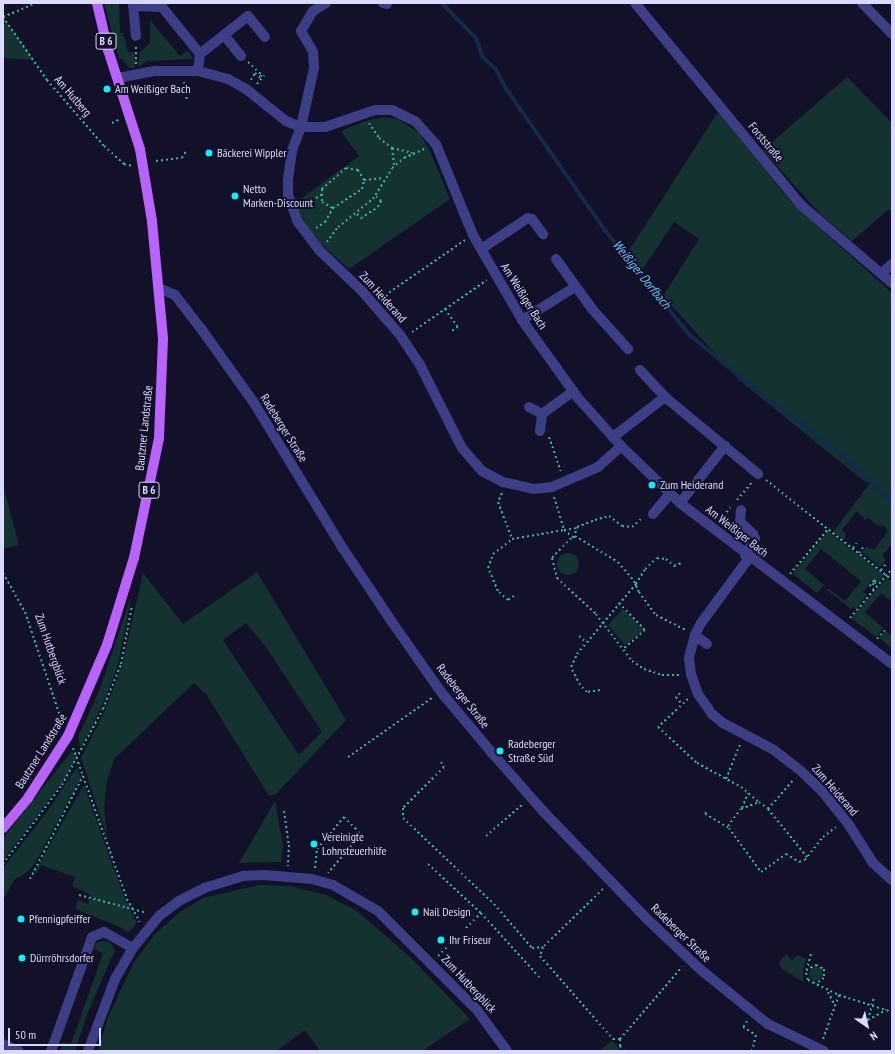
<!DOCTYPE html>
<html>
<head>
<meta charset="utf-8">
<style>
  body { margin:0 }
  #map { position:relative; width:895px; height:1054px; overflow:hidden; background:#131129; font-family:"PT Sans Narrow",sans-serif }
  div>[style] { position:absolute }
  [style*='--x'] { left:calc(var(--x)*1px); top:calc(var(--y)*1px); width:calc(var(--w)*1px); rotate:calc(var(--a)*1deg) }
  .green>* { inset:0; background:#14322f }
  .round { border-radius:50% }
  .stream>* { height:3.5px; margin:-1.75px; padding:0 1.75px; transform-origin:1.75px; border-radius:1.75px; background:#102b4d }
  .path>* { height:2px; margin-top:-1px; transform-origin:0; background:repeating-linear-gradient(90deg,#33b8a7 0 2px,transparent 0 5px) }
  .minor>* { height:10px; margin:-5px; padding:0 5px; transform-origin:5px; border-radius:5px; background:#3d3f86 }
  .major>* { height:10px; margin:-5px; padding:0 5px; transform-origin:5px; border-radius:5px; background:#b863fb }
  .dots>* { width:11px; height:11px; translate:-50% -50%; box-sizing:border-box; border:2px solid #131129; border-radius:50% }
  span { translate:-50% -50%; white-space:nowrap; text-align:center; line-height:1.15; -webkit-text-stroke:4px #131129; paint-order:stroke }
  .shield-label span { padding:1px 3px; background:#131129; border:1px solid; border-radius:3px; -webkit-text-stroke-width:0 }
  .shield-label { font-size:11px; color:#dbd9fe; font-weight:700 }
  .poi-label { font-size:12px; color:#dbd9fe }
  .left { translate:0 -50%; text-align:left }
  .street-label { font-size:12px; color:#dbd9fe }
  .water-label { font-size:13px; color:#6ac2fb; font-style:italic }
  .frame { position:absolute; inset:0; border:4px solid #dbd9fe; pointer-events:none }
  .north { position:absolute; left:847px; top:1006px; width:40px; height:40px; -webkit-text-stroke:3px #131129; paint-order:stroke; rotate:146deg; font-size:11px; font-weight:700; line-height:16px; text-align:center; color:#dbd9fe }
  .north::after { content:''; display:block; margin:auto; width:14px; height:18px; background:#dbd9fe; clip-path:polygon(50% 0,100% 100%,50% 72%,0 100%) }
  .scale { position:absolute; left:8px; top:1028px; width:93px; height:18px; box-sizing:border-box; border:2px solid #dbd9fe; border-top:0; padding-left:5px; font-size:12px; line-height:14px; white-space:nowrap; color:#dbd9fe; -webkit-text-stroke:3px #131129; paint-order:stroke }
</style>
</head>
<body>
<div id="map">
  <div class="green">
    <div style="clip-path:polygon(104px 3px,119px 3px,120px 33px,123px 33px,128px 51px,135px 53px,135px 68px,129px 68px,122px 59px,119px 59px)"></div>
    <div style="clip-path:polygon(3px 17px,21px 41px,34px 60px,3px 58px)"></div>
    <div style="clip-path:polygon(150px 20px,180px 56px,188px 50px,193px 59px,147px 61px,138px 67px,139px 53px,150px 43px)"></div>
    <div style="clip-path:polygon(847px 77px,892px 123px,892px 213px,889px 209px,852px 241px,820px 214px,763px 150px)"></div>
    <div style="clip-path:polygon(718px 112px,791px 202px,892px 293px,892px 544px,882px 556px,886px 560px,880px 567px,862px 552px,866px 547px,874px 550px,888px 531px,884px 526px,876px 525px,868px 517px,866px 520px,857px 511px,842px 530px,846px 534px,844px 540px,833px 532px,870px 483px,864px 481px,738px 379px,663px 296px,699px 239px,674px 222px,642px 270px,628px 252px)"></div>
    <div style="clip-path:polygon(385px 117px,400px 120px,419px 133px,429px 149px,450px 199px,349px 269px,321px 244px,306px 225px,295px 203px,359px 156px,341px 131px,365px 121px)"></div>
    <div style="clip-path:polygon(3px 485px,19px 545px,3px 549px)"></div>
    <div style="clip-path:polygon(828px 531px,884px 575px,878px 583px,873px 579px,863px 592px,867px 595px,856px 609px,853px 607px,851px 609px,827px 590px,829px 589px,845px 601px,861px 581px,821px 549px,805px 569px,824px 585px,817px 593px,793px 574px)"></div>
    <div class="round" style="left:557px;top:553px;width:22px;height:22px"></div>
    <div style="clip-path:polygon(evenodd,257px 572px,346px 720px,276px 794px,269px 796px,206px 694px,194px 683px,114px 759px,107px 781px,104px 808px,107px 837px,81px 758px,104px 713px,122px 666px,143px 573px,183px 624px,257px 572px,246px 623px,266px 647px,322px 732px,301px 753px,298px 754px,223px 640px,246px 623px)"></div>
    <div style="clip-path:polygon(887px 578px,892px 582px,892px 602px,881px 593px,865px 612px,883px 628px,876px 637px,851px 618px)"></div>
    <div style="clip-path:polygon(132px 594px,118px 664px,108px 693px,81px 749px,78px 737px,100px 689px)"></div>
    <div style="clip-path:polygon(623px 609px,644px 630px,625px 645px,608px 625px)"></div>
    <div style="clip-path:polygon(886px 631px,892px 636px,892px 649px,879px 638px)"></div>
    <div style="clip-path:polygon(72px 751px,76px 760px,62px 783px,3px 861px,3px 838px)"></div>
    <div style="clip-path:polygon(77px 767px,81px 778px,37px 860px,29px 871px,14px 880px,3px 900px,3px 868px,47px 812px)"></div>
    <div style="clip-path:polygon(84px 785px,122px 892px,137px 923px,128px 933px,120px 927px,75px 909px,78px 900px,88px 904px,91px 895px,72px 886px,75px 877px,41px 865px,37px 873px,34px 873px)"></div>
    <div style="clip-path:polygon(275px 801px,283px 846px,281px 862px,239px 863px)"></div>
    <div style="clip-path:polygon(259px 885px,290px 886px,326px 895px,357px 911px,409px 956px,470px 1019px,422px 1051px,320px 1051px,305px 1030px,276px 1051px,98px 1051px,108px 1017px,134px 962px,155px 934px,180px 912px,203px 898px)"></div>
    <div style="clip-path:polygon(105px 941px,110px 942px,115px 950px,88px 1012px,75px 1051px,61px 1051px,62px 1042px,71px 1044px,103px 953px,94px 949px,97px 942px)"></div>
    <div style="clip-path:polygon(786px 954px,792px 960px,798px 955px,806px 959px,803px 972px,803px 982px,781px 968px,779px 962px)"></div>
    <div class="round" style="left:809px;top:967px;width:14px;height:14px"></div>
    <div style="clip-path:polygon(612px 1041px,621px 1051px,599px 1051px)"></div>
  </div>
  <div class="stream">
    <div style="--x:442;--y:3;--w:50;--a:45.8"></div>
    <div style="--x:477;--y:39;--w:19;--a:72"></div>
    <div style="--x:483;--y:57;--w:18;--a:43"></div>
    <div style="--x:496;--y:69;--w:21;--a:62"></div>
    <div style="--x:506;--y:88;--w:173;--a:55.1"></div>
    <div style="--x:605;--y:230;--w:135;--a:51"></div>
    <div style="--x:690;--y:335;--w:121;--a:39.6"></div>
    <div style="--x:783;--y:412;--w:28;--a:32"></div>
    <div style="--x:807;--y:427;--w:55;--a:39.1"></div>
    <div style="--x:850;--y:462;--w:57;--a:42.9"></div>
  </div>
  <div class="path">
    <div style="--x:3;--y:17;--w:77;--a:55.1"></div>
    <div style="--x:47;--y:80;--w:87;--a:49.2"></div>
    <div style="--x:104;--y:146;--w:27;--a:42"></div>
    <div style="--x:124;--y:164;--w:9;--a:13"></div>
    <div style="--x:3;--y:17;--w:33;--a:-23"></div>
    <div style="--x:248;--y:62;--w:19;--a:43"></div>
    <div style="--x:262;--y:75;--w:3;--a:135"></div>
    <div style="--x:136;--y:64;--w:17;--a:-90"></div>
    <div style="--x:251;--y:80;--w:8;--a:-60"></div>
    <div style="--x:255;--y:73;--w:9;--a:41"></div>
    <div style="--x:184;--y:82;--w:19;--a:81"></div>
    <div style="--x:257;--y:84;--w:11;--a:-49"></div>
    <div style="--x:112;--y:123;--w:7;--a:-27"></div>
    <div style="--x:369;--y:123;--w:18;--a:56"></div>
    <div style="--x:379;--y:138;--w:16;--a:38"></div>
    <div style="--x:392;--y:148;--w:17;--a:83"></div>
    <div style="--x:392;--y:148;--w:21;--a:14"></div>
    <div style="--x:156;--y:161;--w:26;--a:-7"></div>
    <div style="--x:182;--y:158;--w:9;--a:-58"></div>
    <div style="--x:364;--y:180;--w:20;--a:-6"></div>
    <div style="--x:304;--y:207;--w:21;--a:-37"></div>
    <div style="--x:357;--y:214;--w:6;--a:45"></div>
    <div style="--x:361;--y:218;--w:20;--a:-33"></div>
    <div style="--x:378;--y:207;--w:7;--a:-63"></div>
    <div style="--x:381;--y:201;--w:8;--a:-135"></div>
    <div style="--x:316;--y:228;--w:11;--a:-34"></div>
    <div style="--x:325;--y:222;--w:16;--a:-60"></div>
    <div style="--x:333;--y:208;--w:35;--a:-33"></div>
    <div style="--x:362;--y:189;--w:9;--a:-77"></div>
    <div style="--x:364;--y:180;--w:12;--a:-121"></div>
    <div style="--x:358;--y:170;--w:12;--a:-171"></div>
    <div style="--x:346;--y:168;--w:32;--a:139"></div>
    <div style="--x:322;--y:189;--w:13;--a:90"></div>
    <div style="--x:322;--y:202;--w:13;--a:29"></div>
    <div style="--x:327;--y:242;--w:19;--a:-54"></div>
    <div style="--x:338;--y:227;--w:45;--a:-38.7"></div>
    <div style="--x:373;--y:199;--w:36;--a:-58"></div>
    <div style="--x:392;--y:168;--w:16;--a:-40"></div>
    <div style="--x:404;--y:158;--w:24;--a:-24"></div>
    <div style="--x:381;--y:298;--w:102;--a:-34.6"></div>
    <div style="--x:445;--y:309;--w:22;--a:54"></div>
    <div style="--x:458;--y:327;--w:7;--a:146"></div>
    <div style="--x:412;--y:332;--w:91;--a:-34.7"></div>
    <div style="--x:549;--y:437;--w:36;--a:71"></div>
    <div style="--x:766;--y:480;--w:161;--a:38.4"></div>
    <div style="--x:502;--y:493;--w:10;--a:114"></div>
    <div style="--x:498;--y:502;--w:40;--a:69"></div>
    <div style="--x:554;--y:497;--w:34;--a:73"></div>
    <div style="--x:564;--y:530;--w:12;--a:-9"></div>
    <div style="--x:737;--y:500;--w:23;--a:-50"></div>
    <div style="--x:720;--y:520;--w:16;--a:-50"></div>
    <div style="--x:575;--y:536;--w:50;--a:31.2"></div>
    <div style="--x:618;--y:562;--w:25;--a:50"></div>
    <div style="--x:634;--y:581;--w:12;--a:66"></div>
    <div style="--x:639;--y:592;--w:29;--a:54"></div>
    <div style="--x:656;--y:615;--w:33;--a:27"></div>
    <div style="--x:571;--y:538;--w:28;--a:134"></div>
    <div style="--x:552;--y:558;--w:21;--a:76"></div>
    <div style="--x:557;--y:578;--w:53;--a:42.7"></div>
    <div style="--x:596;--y:614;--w:59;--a:52.5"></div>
    <div style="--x:632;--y:661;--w:14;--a:34"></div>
    <div style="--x:644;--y:669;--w:19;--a:18"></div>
    <div style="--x:662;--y:675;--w:18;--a:0"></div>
    <div style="--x:853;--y:548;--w:6;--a:-51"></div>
    <div style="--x:859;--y:553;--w:9;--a:-54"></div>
    <div style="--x:881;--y:570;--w:8;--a:-50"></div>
    <div style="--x:3;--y:573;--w:45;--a:60.6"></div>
    <div style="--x:25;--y:612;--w:116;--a:71.4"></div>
    <div style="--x:790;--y:574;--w:60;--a:-49.7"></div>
    <div style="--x:874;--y:590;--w:6;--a:-135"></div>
    <div style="--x:870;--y:586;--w:7;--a:-56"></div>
    <div style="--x:874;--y:580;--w:3;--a:45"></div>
    <div style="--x:876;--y:582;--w:4;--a:135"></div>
    <div style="--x:873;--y:585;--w:4;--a:-76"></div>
    <div style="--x:514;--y:596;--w:7;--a:146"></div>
    <div style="--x:508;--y:600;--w:13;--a:-138"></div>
    <div style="--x:498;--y:591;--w:25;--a:-113"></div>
    <div style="--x:488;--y:568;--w:15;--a:-70"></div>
    <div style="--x:493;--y:554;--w:24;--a:-38"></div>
    <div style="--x:512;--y:539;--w:53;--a:-9.8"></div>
    <div style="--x:564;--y:530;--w:13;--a:39"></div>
    <div style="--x:574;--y:538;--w:11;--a:-75"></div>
    <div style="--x:577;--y:527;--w:19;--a:-21"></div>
    <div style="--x:595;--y:520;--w:15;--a:-16"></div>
    <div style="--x:609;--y:516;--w:16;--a:38"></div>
    <div style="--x:622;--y:526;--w:10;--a:6"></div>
    <div style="--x:632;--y:527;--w:15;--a:-42"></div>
    <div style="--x:619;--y:603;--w:37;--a:46"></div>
    <div style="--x:645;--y:630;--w:29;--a:139"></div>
    <div style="--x:850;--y:618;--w:62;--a:-49.6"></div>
    <div style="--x:579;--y:636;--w:9;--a:41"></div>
    <div style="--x:877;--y:639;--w:12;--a:-48"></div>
    <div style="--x:600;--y:690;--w:13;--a:171"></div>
    <div style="--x:587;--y:692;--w:10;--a:-135"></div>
    <div style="--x:580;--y:685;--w:20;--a:-117"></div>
    <div style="--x:571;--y:667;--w:14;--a:-65"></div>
    <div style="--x:577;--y:654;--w:92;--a:-49.9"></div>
    <div style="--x:636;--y:584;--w:17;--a:-59"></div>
    <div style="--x:645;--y:569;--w:16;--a:-43"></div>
    <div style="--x:657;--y:558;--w:9;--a:6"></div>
    <div style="--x:666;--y:559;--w:11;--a:41"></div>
    <div style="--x:674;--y:566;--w:8;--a:-23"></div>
    <div style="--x:680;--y:693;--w:6;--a:135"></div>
    <div style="--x:676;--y:697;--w:8;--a:50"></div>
    <div style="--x:688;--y:699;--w:41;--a:137"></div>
    <div style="--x:658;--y:727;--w:53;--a:42.7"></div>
    <div style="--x:697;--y:763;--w:50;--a:28.6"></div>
    <div style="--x:741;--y:787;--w:23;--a:40"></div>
    <div style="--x:73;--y:748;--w:160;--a:70.3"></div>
    <div style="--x:127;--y:899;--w:26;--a:61"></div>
    <div style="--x:348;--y:757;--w:103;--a:-35.1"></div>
    <div style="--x:441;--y:762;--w:6;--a:59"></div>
    <div style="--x:444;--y:767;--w:58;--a:135"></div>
    <div style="--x:403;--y:808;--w:10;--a:90"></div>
    <div style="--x:403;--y:818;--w:125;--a:43.4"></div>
    <div style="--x:494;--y:904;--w:58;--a:49.2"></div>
    <div style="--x:532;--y:948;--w:11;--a:-5"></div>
    <div style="--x:726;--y:779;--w:38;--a:-68"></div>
    <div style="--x:742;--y:808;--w:16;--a:-68"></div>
    <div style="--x:768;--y:809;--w:40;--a:-49"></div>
    <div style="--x:284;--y:811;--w:34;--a:82"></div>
    <div style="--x:289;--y:845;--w:21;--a:93"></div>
    <div style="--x:706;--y:812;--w:2;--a:117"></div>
    <div style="--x:705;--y:814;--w:28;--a:30"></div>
    <div style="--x:729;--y:828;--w:54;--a:54"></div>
    <div style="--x:761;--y:872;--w:31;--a:-36"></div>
    <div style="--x:786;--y:854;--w:15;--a:32"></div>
    <div style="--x:799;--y:862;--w:6;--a:-18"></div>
    <div style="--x:805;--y:860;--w:29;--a:-52"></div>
    <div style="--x:823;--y:837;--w:16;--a:-38"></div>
    <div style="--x:728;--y:826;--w:21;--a:-53"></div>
    <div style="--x:741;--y:809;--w:19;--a:-21"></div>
    <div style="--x:759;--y:802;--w:11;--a:38"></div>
    <div style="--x:768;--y:809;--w:62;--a:50.9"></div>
    <div style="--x:486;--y:836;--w:49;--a:-40.9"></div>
    <div style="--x:3;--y:864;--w:99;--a:-53.2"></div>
    <div style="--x:62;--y:785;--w:86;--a:-61.7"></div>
    <div style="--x:103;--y:709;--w:48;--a:-68.2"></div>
    <div style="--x:121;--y:664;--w:59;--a:-79.3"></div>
    <div style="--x:428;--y:864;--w:72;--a:42.8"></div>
    <div style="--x:481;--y:913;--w:89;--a:47.7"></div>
    <div style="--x:315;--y:868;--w:19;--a:-84"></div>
    <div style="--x:317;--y:849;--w:42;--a:-49.8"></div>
    <div style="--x:344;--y:817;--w:24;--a:45"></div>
    <div style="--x:361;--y:834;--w:51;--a:130.2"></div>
    <div style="--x:30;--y:879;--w:116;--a:-62.8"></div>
    <div style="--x:603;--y:889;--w:83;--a:136"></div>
    <div style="--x:543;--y:947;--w:9;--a:108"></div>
    <div style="--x:540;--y:956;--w:111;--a:48.7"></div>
    <div style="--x:613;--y:1039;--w:7;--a:0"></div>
    <div style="--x:620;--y:1039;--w:7;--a:90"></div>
    <div style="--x:620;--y:1046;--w:6;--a:51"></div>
    <div style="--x:79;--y:895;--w:70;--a:14.8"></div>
    <div style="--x:466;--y:928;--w:21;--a:-45"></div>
    <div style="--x:811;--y:954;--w:20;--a:105"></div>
    <div style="--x:806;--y:973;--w:7;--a:74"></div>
    <div style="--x:808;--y:980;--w:34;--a:26"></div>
    <div style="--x:438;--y:956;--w:20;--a:-45"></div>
    <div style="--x:806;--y:970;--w:11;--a:-27"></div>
    <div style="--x:816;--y:965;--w:9;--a:27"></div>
    <div style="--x:824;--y:969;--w:9;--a:90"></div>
    <div style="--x:824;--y:978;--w:10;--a:143"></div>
    <div style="--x:828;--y:992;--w:16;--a:63"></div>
    <div style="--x:868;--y:1020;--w:21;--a:-29"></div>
    <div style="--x:747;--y:1021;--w:7;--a:124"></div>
    <div style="--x:743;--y:1027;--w:15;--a:32"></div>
    <div style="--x:756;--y:1035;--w:16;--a:104"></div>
    <div style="--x:862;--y:1023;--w:7;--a:-27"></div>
    <div style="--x:868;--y:1020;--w:23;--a:-75"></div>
    <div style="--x:620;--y:1039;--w:95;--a:-49.3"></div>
    <div style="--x:823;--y:1039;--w:47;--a:-70"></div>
    <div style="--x:839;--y:995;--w:56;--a:17.8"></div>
  </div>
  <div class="minor">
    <div style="--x:133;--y:3;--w:33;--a:85"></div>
    <div style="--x:326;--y:3;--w:15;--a:148"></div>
    <div style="--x:313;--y:11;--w:23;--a:121"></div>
    <div style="--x:301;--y:31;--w:24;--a:60"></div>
    <div style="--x:313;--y:52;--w:16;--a:86"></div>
    <div style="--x:314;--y:68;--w:60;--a:102.4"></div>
    <div style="--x:301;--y:127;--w:26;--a:111"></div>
    <div style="--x:292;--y:151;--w:30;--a:98"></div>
    <div style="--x:288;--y:181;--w:14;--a:90"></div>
    <div style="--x:288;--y:195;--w:29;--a:70"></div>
    <div style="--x:298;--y:222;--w:36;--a:53"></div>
    <div style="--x:320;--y:251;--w:57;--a:43.6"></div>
    <div style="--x:361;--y:290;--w:60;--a:49.1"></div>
    <div style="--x:400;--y:335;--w:36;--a:56"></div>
    <div style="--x:420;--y:365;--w:93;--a:63.2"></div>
    <div style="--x:462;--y:448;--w:30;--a:49"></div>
    <div style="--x:482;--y:471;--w:24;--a:28"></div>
    <div style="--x:503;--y:482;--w:31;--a:13"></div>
    <div style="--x:533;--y:489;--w:19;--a:-6"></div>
    <div style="--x:552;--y:487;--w:50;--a:-23.5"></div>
    <div style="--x:598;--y:467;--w:31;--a:-42"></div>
    <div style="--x:383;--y:3;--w:4;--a:14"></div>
    <div style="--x:635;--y:3;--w:261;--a:50.6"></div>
    <div style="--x:801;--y:205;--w:120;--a:40.6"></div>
    <div style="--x:862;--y:3;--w:43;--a:45.9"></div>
    <div style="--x:133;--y:6;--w:29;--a:2"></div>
    <div style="--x:162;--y:7;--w:60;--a:51"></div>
    <div style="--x:200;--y:54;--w:17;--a:97"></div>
    <div style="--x:224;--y:35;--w:27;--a:51"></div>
    <div style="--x:200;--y:54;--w:61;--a:-38.4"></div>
    <div style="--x:248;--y:16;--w:27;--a:51"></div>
    <div style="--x:118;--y:78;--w:38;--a:-11"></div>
    <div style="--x:155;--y:71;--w:43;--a:0"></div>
    <div style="--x:198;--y:71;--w:31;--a:15"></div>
    <div style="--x:228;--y:79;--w:21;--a:29"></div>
    <div style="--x:246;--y:89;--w:51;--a:38.7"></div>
    <div style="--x:286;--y:121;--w:16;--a:22"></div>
    <div style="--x:301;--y:127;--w:24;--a:0"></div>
    <div style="--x:325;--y:127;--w:53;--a:-18.8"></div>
    <div style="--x:375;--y:110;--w:17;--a:0"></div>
    <div style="--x:392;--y:110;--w:25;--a:26"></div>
    <div style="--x:415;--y:121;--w:31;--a:48"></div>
    <div style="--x:436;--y:144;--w:98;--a:67.9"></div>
    <div style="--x:473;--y:235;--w:98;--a:60"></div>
    <div style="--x:522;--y:320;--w:96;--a:54.3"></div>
    <div style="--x:578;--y:398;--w:64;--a:48.1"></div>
    <div style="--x:621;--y:446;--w:82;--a:44"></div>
    <div style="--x:680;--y:503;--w:266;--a:37.2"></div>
    <div style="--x:481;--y:249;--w:56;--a:-33.4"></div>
    <div style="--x:528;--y:218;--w:4;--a:14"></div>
    <div style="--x:532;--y:219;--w:19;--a:54"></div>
    <div style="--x:556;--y:259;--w:62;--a:54.2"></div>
    <div style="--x:592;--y:309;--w:54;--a:48"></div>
    <div style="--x:882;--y:273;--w:13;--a:-42"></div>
    <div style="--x:159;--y:288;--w:17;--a:24"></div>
    <div style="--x:175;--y:295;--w:44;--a:52.4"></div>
    <div style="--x:202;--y:330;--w:90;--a:54.5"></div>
    <div style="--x:254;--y:403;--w:169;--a:58.6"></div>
    <div style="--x:342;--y:547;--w:90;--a:56.3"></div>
    <div style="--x:392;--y:622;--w:85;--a:55"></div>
    <div style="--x:441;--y:692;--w:80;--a:50.1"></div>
    <div style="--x:492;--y:753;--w:77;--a:48.7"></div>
    <div style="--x:543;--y:811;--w:150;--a:46.1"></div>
    <div style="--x:647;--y:919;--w:74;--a:43.4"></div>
    <div style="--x:701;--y:970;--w:86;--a:38.9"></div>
    <div style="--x:768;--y:1024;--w:62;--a:25.7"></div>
    <div style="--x:522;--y:320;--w:62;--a:-31.9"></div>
    <div style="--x:640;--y:370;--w:37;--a:47"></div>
    <div style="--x:665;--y:397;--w:121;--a:39.6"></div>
    <div style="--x:529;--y:407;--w:15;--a:28"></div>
    <div style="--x:542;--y:414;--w:39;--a:-36"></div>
    <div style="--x:540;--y:431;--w:17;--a:-83"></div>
    <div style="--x:613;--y:437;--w:66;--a:-37.6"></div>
    <div style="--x:680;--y:503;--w:73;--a:-51.7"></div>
    <div style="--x:741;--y:510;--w:12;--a:95"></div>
    <div style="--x:740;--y:522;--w:18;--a:43"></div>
    <div style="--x:753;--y:534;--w:5;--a:68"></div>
    <div style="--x:755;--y:539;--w:19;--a:122"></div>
    <div style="--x:653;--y:514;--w:26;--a:-50"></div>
    <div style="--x:749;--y:558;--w:81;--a:126.4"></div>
    <div style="--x:701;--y:623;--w:13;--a:117"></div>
    <div style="--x:695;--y:635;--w:24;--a:105"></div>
    <div style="--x:689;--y:658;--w:16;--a:83"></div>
    <div style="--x:691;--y:674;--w:21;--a:71"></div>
    <div style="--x:698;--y:694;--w:24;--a:55"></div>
    <div style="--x:712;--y:714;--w:14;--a:39"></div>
    <div style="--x:723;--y:723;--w:58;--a:27.9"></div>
    <div style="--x:774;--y:750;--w:34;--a:38"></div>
    <div style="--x:801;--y:771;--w:29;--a:44"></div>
    <div style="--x:822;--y:791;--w:43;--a:51.5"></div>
    <div style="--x:849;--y:825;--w:45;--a:57.7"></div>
    <div style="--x:873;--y:863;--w:25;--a:42"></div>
    <div style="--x:695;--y:635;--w:15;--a:37"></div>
    <div style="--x:3;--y:1044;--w:17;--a:24"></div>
    <div style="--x:51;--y:1051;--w:121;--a:-70.2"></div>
    <div style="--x:92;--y:937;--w:13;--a:-23"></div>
    <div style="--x:104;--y:932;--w:33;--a:29"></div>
    <div style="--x:88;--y:1051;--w:77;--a:-69.4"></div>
    <div style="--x:115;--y:979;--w:36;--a:-60"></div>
    <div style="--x:133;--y:948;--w:41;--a:-50.9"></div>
    <div style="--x:159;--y:916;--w:25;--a:-37"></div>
    <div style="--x:179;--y:901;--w:28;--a:-27"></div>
    <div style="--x:204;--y:888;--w:41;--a:-17.1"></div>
    <div style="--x:243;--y:876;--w:21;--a:-3"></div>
    <div style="--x:264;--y:875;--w:48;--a:4.8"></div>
    <div style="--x:312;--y:879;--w:22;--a:16"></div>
    <div style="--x:333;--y:885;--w:52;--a:30"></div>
    <div style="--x:378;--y:911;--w:140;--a:45"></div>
    <div style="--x:477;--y:1010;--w:51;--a:53.8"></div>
  </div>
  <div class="major">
    <div style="--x:3;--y:828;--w:39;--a:-50"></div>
    <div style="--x:28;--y:798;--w:74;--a:-57.2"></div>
    <div style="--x:68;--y:736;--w:99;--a:-66.8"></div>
    <div style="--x:107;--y:645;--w:91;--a:-72.8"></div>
    <div style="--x:134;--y:558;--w:123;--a:-78.2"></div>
    <div style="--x:159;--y:438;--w:100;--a:-87.7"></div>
    <div style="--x:163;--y:338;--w:118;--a:-95.4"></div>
    <div style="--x:152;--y:221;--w:73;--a:-99.5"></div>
    <div style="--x:140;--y:149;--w:104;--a:-107.9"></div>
    <div style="--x:108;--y:50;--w:48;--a:-103.2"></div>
  </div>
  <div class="dots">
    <div style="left:107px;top:89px;background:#0af1f9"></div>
    <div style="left:209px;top:153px;background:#0af1f9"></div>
    <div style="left:235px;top:196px;background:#0af1f9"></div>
    <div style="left:652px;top:485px;background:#0af1f9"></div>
    <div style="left:500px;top:751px;background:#0af1f9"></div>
    <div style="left:314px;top:844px;background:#0af1f9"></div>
    <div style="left:415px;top:912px;background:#0af1f9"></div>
    <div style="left:21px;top:919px;background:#0af1f9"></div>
    <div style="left:441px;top:940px;background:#0af1f9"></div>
    <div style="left:22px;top:958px;background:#0af1f9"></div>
  </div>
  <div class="shield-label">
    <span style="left:106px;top:41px">B 6</span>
    <span style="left:149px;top:490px">B 6</span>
  </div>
  <div class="poi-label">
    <span class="left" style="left:115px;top:89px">Am Weißiger Bach</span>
    <span class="left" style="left:217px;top:153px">Bäckerei Wippler</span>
    <span class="left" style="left:243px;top:196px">Netto<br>Marken-Discount</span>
    <span class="left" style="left:660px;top:485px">Zum Heiderand</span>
    <span class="left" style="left:508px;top:751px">Radeberger<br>Straße Süd</span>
    <span class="left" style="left:322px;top:844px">Vereinigte<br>Lohnsteuerhilfe</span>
    <span class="left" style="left:423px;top:912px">Nail Design</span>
    <span class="left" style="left:29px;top:919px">Pfennigpfeiffer</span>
    <span class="left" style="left:449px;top:940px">Ihr Friseur</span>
    <span class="left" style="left:30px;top:958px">Dürrröhrsdorfer</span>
  </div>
  <div class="street-label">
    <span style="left:73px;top:96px;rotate:49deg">Am Hutberg</span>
    <span style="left:766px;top:142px;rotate:50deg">Forststraße</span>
    <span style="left:524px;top:296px;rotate:58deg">Am Weißiger Bach</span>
    <span style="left:383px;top:297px;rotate:48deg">Zum Heiderand</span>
    <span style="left:144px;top:428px;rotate:-84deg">Bautzner Landstraße</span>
    <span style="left:284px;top:428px;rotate:58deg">Radeberger Straße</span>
    <span style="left:737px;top:531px;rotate:38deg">Am Weißiger Bach</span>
    <span style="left:51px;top:649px;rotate:71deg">Zum Hutbergblick</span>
    <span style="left:463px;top:696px;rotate:52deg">Radeberger Straße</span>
    <span style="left:41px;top:751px;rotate:-58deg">Bautzner Landstraße</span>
    <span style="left:835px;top:790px;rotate:49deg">Zum Heiderand</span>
    <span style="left:681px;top:933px;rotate:44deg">Radeberger Straße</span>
    <span style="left:469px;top:984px;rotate:47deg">Zum Hutbergblick</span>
  </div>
  <div class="water-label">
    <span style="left:641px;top:275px;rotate:51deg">Weißiger Dorfbach</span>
  </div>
  <div class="frame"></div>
  <div class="north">N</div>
  <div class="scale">50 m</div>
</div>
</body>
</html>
